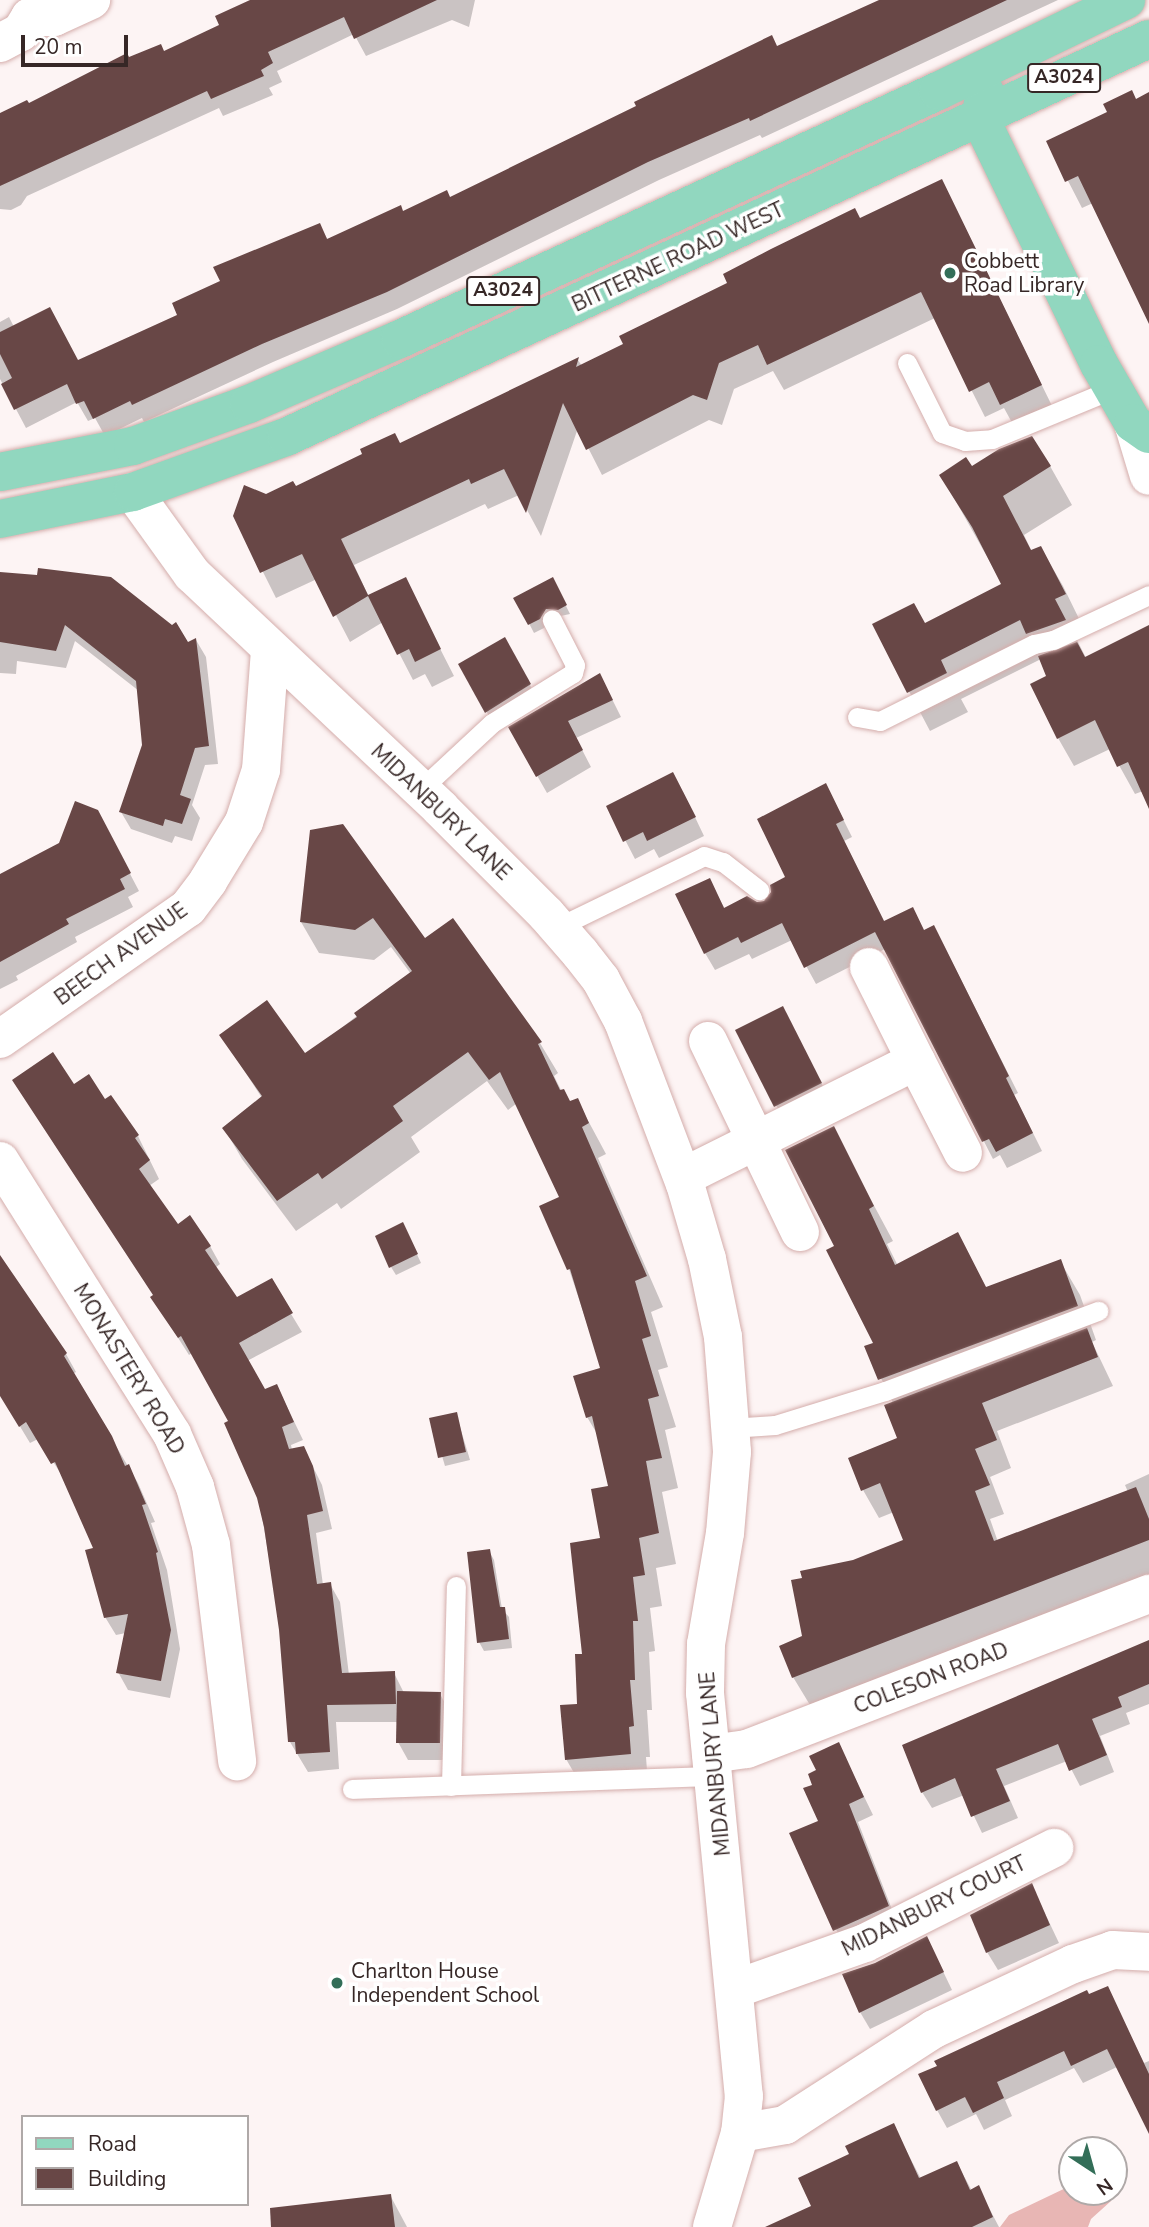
<!DOCTYPE html>
<html>
<head>
<meta charset="utf-8">
<style>
  body { margin:0 }
  #map { position:relative; width:1149px; height:2227px; overflow:hidden; background:#fdf4f4; font-family:"Nunito Sans",sans-serif }
  div>[style] { position:absolute }
  [style*='--x'] { left:calc(var(--x)*1px); top:calc(var(--y)*1px); width:calc(var(--w)*1px); rotate:calc(var(--a)*1deg) }
  .green>* { inset:0; background:#e8b6b4 }
  .shadow>* { inset:0; background:#0003 }
  .building>* { inset:0; background:#684746 }
  .roads { filter:drop-shadow(0 0 2px #d4adab) drop-shadow(0 0 2px #d4adab) }
  .lane>* { height:19px; margin:-9.5px; padding:0 9.5px; transform-origin:9.5px; border-radius:9.5px; background:#fff }
  .street>* { height:38px; margin:-19px; padding:0 19px; transform-origin:19px; border-radius:19px; background:#fff }
  .primary>* { height:38px; margin:-19px; padding:0 19px; transform-origin:19px; border-radius:19px; background:#91d7bf }
  .dots>* { width:19px; height:19px; translate:-50% -50%; box-sizing:border-box; border:4px solid #fff; border-radius:50% }
  span { translate:-50% -50%; white-space:nowrap; text-align:center; line-height:1.15; -webkit-text-stroke:7px #fff; paint-order:stroke }
  .shield-label span { padding:2px 5px; background:#fff; border:2px solid; border-radius:5px; -webkit-text-stroke-width:0 }
  .shield-label { font-size:19px; color:#362726; font-weight:700 }
  .street-label { font-size:21px; color:#362726 }
  .poi-label { font-size:21px; color:#362726 }
  .left { translate:0 -50%; text-align:left }
  .legend { position:absolute; left:21px; top:2115px; width:228px; height:91px; box-sizing:border-box; background:#fff; border:2px solid #afa9a8; margin:0; padding:9px 12px; list-style:none; font-size:21px; color:#362726 }
  .legend li { display:flex; align-items:center; gap:14px; height:35px }
  .legend b { width:35px; border:2px solid #afa9a8 }
  .north { position:absolute; left:1058px; top:2136px; width:70px; height:70px; box-sizing:border-box; background:#fff; border:2px solid #afa9a8; border-radius:50%; rotate:144deg; font-size:19px; font-weight:700; line-height:28px; text-align:center; color:#362726 }
  .north::after { content:''; display:block; margin:auto; width:24px; height:32px; background:#336e58; clip-path:polygon(50% 0,100% 100%,50% 72%,0 100%) }
  .scale { position:absolute; left:21px; top:35px; width:107px; height:32px; box-sizing:border-box; border:4px solid #362726; border-top:0; padding-left:9px; font-size:21px; line-height:24px; white-space:nowrap; color:#362726; -webkit-text-stroke:5px #fff; paint-order:stroke }
</style>
</head>
<body>
<div id="map">
  <div class="green">
    <div style="clip-path:polygon(1072px 2185px,1072px 2192px,1113px 2192px,1111px 2201px,1091px 2219px,1088px 2227px,1000px 2227px,1009px 2215px)"></div>
  </div>
  <div class="shadow">
    <div style="clip-path:polygon(274px 0,475px 0,469px 27px,452px 20px,366px 56px,354px 34px,277px 71px,282px 82px,269px 88px,273px 95px,223px 116px,219px 108px,27px 196px,21px 205px,11px 210px,0 209px,0 117px,129px 59px,164px 53px)"></div>
    <div style="clip-path:polygon(883px 0,1058px 0,762px 138px,760px 135px,659px 180px,397px 309px,273px 362px,144px 422px,142px 418px,105px 436px,95px 418px,88px 421px,77px 402px,26px 428px,0 379px,0 322px,9px 317px,14px 327px,78px 362px,179px 316px,222px 282px,320px 226px,328px 240px,450px 199px)"></div>
    <div style="clip-path:polygon(1149px 94px,1149px 320px,1093px 203px,1082px 208px,1048px 142px)"></div>
    <div style="clip-path:polygon(942px 181px,1055px 412px,1016px 430px,1004px 408px,985px 417px,935px 318px,784px 390px,773px 371px,734px 389px,722px 425px,709px 420px,602px 475px,578px 428px,541px 536px,519px 495px,488px 509px,485px 504px,354px 565px,369px 597px,405px 580px,454px 676px,432px 687px,425px 674px,413px 680px,383px 622px,350px 642px,317px 579px,276px 598px,235px 516px,267px 496px,295px 488px,400px 445px,578px 360px,582px 366px,860px 220px)"></div>
    <div style="clip-path:polygon(1050px 466px,1072px 505px,1024px 535px,1032px 552px,1041px 548px,1063px 586px,1086px 633px,1076px 638px,1086px 658px,1149px 627px,1149px 805px,1143px 791px,1135px 794px,1110px 749px,1074px 766px,1058px 738px,1049px 677px,1041px 659px,961px 699px,968px 712px,930px 731px,874px 625px,925px 625px,1003px 585px,941px 475px,972px 469px)"></div>
    <div style="clip-path:polygon(0 574px,188px 645px,196px 640px,206px 657px,218px 764px,205px 765px,192px 805px,200px 818px,192px 841px,175px 836px,172px 843px,131px 829px,121px 812px,143px 745px,139px 691px,75px 641px,66px 668px,17px 661px,16px 674px,0 673px)"></div>
    <div style="clip-path:polygon(557px 588px,570px 614px,551px 618px,544px 628px,534px 633px,516px 598px)"></div>
    <div style="clip-path:polygon(504px 639px,540px 703px,497px 730px,460px 665px)"></div>
    <div style="clip-path:polygon(600px 675px,621px 717px,576px 738px,591px 767px,547px 793px,510px 728px)"></div>
    <div style="clip-path:polygon(683px 792px,704px 836px,659px 858px,654px 849px,635px 859px,608px 807px)"></div>
    <div style="clip-path:polygon(835px 803px,852px 837px,844px 841px,885px 923px,924px 932px,943px 944px,1018px 1093px,1014px 1095px,1042px 1151px,1007px 1168px,1000px 1155px,993px 1159px,885px 949px,816px 984px,792px 940px,752px 959px,749px 954px,715px 970px,705px 953px,709px 880px,725px 909px,765px 903px,788px 878px)"></div>
    <div style="clip-path:polygon(107px 830px,139px 891px,128px 897px,133px 907px,75px 937px,77px 942px,16px 976px,18px 980px,0 989px,0 888px)"></div>
    <div style="clip-path:polygon(311px 832px,424px 941px,540px 1043px,558px 1073px,554px 1076px,562px 1092px,570px 1103px,577px 1100px,606px 1154px,598px 1158px,663px 1307px,651px 1312px,668px 1367px,658px 1370px,676px 1427px,665px 1430px,678px 1488px,662px 1492px,676px 1564px,656px 1568px,662px 1606px,650px 1608px,655px 1651px,649px 1652px,652px 1710px,647px 1710px,650px 1757px,646px 1757px,648px 1784px,584px 1790px,566px 1759px,579px 1706px,610px 1487px,599px 1437px,587px 1417px,602px 1369px,569px 1269px,561px 1198px,517px 1103px,508px 1110px,487px 1081px,411px 1137px,420px 1152px,341px 1209px,337px 1203px,296px 1231px,242px 1159px,224px 1128px,262px 1098px,221px 1035px,305px 1056px,411px 974px,391px 947px,374px 960px,319px 953px,301px 922px)"></div>
    <div style="clip-path:polygon(792px 1026px,831px 1102px,786px 1124px,737px 1031px)"></div>
    <div style="clip-path:polygon(74px 1086px,104px 1101px,110px 1097px,138px 1136px,159px 1179px,149px 1186px,177px 1226px,210px 1246px,220px 1264px,215px 1268px,236px 1299px,271px 1281px,302px 1332px,247px 1361px,264px 1391px,277px 1386px,303px 1440px,291px 1445px,292px 1450px,303px 1447px,322px 1485px,332px 1529px,316px 1533px,323px 1585px,330px 1584px,340px 1602px,349px 1675px,394px 1673px,404px 1693px,440px 1694px,450px 1712px,449px 1760px,408px 1760px,398px 1742px,398px 1722px,336px 1722px,339px 1769px,308px 1772px,290px 1742px,281px 1630px,259px 1498px,230px 1422px,192px 1353px,189px 1355px,152px 1297px,154px 1296px)"></div>
    <div style="clip-path:polygon(833px 1129px,893px 1241px,887px 1244px,898px 1266px,957px 1234px,987px 1289px,1060px 1261px,1080px 1295px,1096px 1340px,1092px 1342px,1113px 1386px,997px 1431px,1011px 1468px,990px 1477px,1004px 1514px,990px 1519px,998px 1542px,1128px 1492px,1125px 1485px,1149px 1474px,1149px 1574px,810px 1705px,793px 1677px,804px 1637px,854px 1562px,905px 1541px,894px 1512px,879px 1518px,863px 1490px,899px 1439px,893px 1403px,866px 1347px,875px 1344px,837px 1247px)"></div>
    <div style="clip-path:polygon(407px 1233px,421px 1263px,396px 1275px,391px 1267px)"></div>
    <div style="clip-path:polygon(0 1257px,66px 1354px,76px 1372px,73px 1374px,138px 1483px,155px 1522px,151px 1523px,167px 1570px,180px 1649px,170px 1698px,128px 1690px,118px 1672px,126px 1633px,116px 1635px,105px 1617px,95px 1549px,65px 1480px,38px 1439px,30px 1443px,1px 1395px)"></div>
    <div style="clip-path:polygon(456px 1414px,470px 1460px,445px 1466px,431px 1419px)"></div>
    <div style="clip-path:polygon(489px 1551px,494px 1560px,502px 1609px,509px 1617px,512px 1648px,484px 1651px,479px 1642px)"></div>
    <div style="clip-path:polygon(1149px 1649px,1149px 1704px,1126px 1713px,1130px 1724px,1100px 1736px,1114px 1772px,1080px 1786px,1067px 1761px,1004px 1786px,1018px 1818px,982px 1833px,964px 1795px,932px 1808px,922px 1792px)"></div>
    <div style="clip-path:polygon(839px 1745px,873px 1815px,858px 1822px,898px 1925px,845px 1948px,791px 1834px,820px 1822px,815px 1785px,818px 1771px)"></div>
    <div style="clip-path:polygon(1032px 1886px,1059px 1943px,998px 1970px,987px 1952px)"></div>
    <div style="clip-path:polygon(927px 1938px,952px 1990px,870px 2029px,860px 2012px,876px 1964px)"></div>
    <div style="clip-path:polygon(1107px 1988px,1144px 2063px,1149px 2061px,1149px 2127px,1117px 2067px,1083px 2083px,1074px 2068px,1031px 2088px,1005px 2100px,1012px 2116px,984px 2130px,976px 2114px,947px 2128px,937px 2110px,1089px 1996px)"></div>
    <div style="clip-path:polygon(893px 2125px,921px 2179px,957px 2163px,972px 2191px,978px 2187px,999px 2227px,772px 2227px,813px 2207px,851px 2155px)"></div>
    <div style="clip-path:polygon(390px 2195px,407px 2227px,296px 2227px)"></div>
  </div>
  <div class="building">
    <div style="clip-path:polygon(250px 0,437px 0,354px 39px,344px 17px,268px 52px,273px 63px,261px 70px,264px 76px,211px 99px,207px 91px,0 186px,0 113px,27px 100px,29px 103px,127px 53px,129px 57px,161px 44px,164px 51px,219px 25px,215px 16px)"></div>
    <div style="clip-path:polygon(879px 0,1007px 0,750px 121px,749px 118px,648px 162px,387px 292px,262px 344px,132px 405px,130px 401px,93px 419px,84px 401px,76px 404px,67px 384px,14px 410px,1px 384px,12px 378px,0 354px,0 332px,50px 307px,78px 360px,177px 315px,172px 303px,220px 281px,213px 267px,320px 223px,327px 239px,401px 205px,403px 211px,447px 190px,450px 197px,636px 106px,634px 102px,772px 35px,777px 46px)"></div>
    <div style="clip-path:polygon(1132px 90px,1136px 99px,1149px 92px,1149px 324px,1078px 176px,1065px 182px,1046px 141px,1107px 112px,1103px 104px)"></div>
    <div style="clip-path:polygon(942px 179px,1042px 385px,1000px 405px,989px 382px,969px 392px,921px 292px,767px 365px,758px 345px,719px 363px,707px 400px,693px 395px,586px 450px,563px 403px,526px 513px,504px 469px,471px 484px,469px 479px,341px 539px,368px 595px,406px 577px,441px 649px,415px 662px,409px 649px,397px 655px,368px 596px,333px 617px,302px 554px,260px 573px,233px 516px,244px 485px,266px 494px,293px 481px,296px 486px,362px 454px,360px 449px,395px 433px,400px 443px,579px 357px,576px 367px,623px 344px,619px 336px,727px 283px,723px 274px,771px 249px,855px 208px,860px 218px)"></div>
    <div style="clip-path:polygon(1032px 436px,1051px 466px,1003px 496px,1031px 550px,1041px 546px,1066px 594px,1055px 599px,1066px 620px,1026px 634px,1020px 620px,941px 660px,947px 673px,907px 693px,872px 624px,914px 603px,925px 623px,1001px 584px,972px 527px,939px 475px,966px 457px,972px 466px,999px 449px)"></div>
    <div style="clip-path:polygon(38px 568px,111px 577px,172px 625px,176px 622px,188px 642px,196px 638px,209px 746px,195px 748px,180px 795px,191px 799px,182px 824px,165px 819px,163px 826px,119px 812px,142px 745px,136px 681px,65px 625px,56px 651px,0 642px,0 572px,37px 575px)"></div>
    <div style="clip-path:polygon(553px 577px,567px 605px,558px 610px,546px 609px,540px 619px,528px 625px,513px 598px)"></div>
    <div style="clip-path:polygon(1149px 625px,1149px 809px,1128px 762px,1117px 767px,1095px 720px,1057px 739px,1030px 684px,1046px 676px,1038px 656px,1077px 642px,1085px 657px)"></div>
    <div style="clip-path:polygon(505px 637px,531px 684px,485px 713px,458px 664px)"></div>
    <div style="clip-path:polygon(600px 673px,613px 700px,568px 721px,583px 750px,536px 777px,508px 727px)"></div>
    <div style="clip-path:polygon(673px 772px,696px 817px,647px 841px,643px 832px,623px 842px,606px 806px)"></div>
    <div style="clip-path:polygon(826px 783px,844px 820px,836px 824px,884px 921px,913px 907px,924px 930px,934px 925px,1009px 1076px,1006px 1078px,1033px 1133px,996px 1152px,989px 1139px,982px 1142px,875px 932px,804px 968px,782px 923px,741px 943px,738px 937px,704px 954px,675px 894px,710px 878px,724px 908px,747px 896px,757px 902px,764px 901px,771px 892px,770px 885px,785px 877px,757px 819px)"></div>
    <div style="clip-path:polygon(75px 801px,98px 810px,131px 873px,120px 879px,125px 889px,66px 919px,69px 924px,0 962px,0 874px,59px 843px)"></div>
    <div style="clip-path:polygon(343px 824px,425px 938px,453px 918px,542px 1042px,538px 1044px,560px 1090px,564px 1089px,570px 1101px,578px 1098px,589px 1123px,582px 1127px,647px 1276px,635px 1281px,651px 1336px,642px 1339px,659px 1396px,648px 1399px,662px 1458px,646px 1461px,659px 1533px,639px 1538px,645px 1575px,633px 1577px,638px 1621px,633px 1621px,635px 1680px,630px 1680px,634px 1726px,629px 1727px,631px 1754px,565px 1760px,560px 1705px,577px 1704px,575px 1654px,582px 1654px,570px 1543px,600px 1538px,591px 1489px,608px 1486px,592px 1416px,586px 1418px,573px 1376px,600px 1368px,570px 1269px,567px 1270px,539px 1206px,559px 1197px,500px 1072px,489px 1080px,468px 1052px,393px 1106px,403px 1121px,322px 1179px,318px 1173px,277px 1201px,222px 1128px,262px 1096px,219px 1035px,267px 1000px,305px 1053px,357px 1017px,354px 1013px,412px 971px,373px 918px,355px 930px,300px 922px,310px 830px)"></div>
    <div style="clip-path:polygon(783px 1006px,822px 1083px,774px 1107px,735px 1030px)"></div>
    <div style="clip-path:polygon(53px 1052px,74px 1084px,89px 1074px,105px 1099px,111px 1095px,139px 1135px,135px 1138px,150px 1160px,139px 1169px,178px 1224px,190px 1215px,211px 1246px,205px 1250px,237px 1297px,272px 1278px,293px 1313px,239px 1343px,265px 1389px,277px 1384px,294px 1422px,282px 1427px,289px 1449px,304px 1446px,313px 1466px,323px 1511px,307px 1515px,317px 1584px,331px 1582px,342px 1673px,395px 1671px,396px 1704px,327px 1705px,330px 1752px,296px 1754px,295px 1742px,288px 1742px,279px 1630px,264px 1527px,257px 1498px,224px 1423px,228px 1421px,181px 1336px,178px 1338px,150px 1297px,153px 1295px,12px 1080px)"></div>
    <div style="clip-path:polygon(834px 1126px,874px 1206px,869px 1209px,895px 1265px,958px 1232px,986px 1287px,1061px 1259px,1078px 1306px,878px 1380px,864px 1346px,873px 1343px,826px 1250px,834px 1246px,785px 1150px)"></div>
    <div style="clip-path:polygon(403px 1222px,418px 1254px,389px 1268px,375px 1236px)"></div>
    <div style="clip-path:polygon(0 1255px,67px 1353px,64px 1356px,112px 1436px,125px 1466px,129px 1464px,146px 1504px,142px 1505px,158px 1552px,156px 1553px,171px 1630px,161px 1681px,116px 1673px,128px 1614px,104px 1618px,85px 1550px,93px 1548px,55px 1462px,51px 1464px,26px 1422px,19px 1427px,0 1396px)"></div>
    <div style="clip-path:polygon(1087px 1328px,1098px 1357px,982px 1403px,997px 1440px,975px 1449px,990px 1485px,975px 1491px,994px 1541px,1136px 1487px,1149px 1519px,1149px 1540px,792px 1678px,779px 1646px,802px 1636px,791px 1580px,802px 1578px,800px 1571px,853px 1560px,903px 1540px,880px 1483px,861px 1491px,848px 1458px,897px 1438px,884px 1405px)"></div>
    <div style="clip-path:polygon(457px 1412px,466px 1452px,438px 1458px,429px 1418px)"></div>
    <div style="clip-path:polygon(490px 1549px,500px 1607px,505px 1607px,509px 1639px,477px 1643px,467px 1552px)"></div>
    <div style="clip-path:polygon(1149px 1640px,1149px 1684px,1118px 1697px,1122px 1707px,1092px 1719px,1107px 1755px,1069px 1771px,1058px 1744px,996px 1769px,1010px 1801px,971px 1817px,955px 1778px,921px 1793px,902px 1745px)"></div>
    <div style="clip-path:polygon(397px 1691px,441px 1692px,440px 1743px,396px 1743px)"></div>
    <div style="clip-path:polygon(839px 1742px,864px 1797px,849px 1804px,889px 1906px,833px 1931px,789px 1833px,818px 1821px,803px 1788px,812px 1785px,808px 1774px,816px 1770px,809px 1756px)"></div>
    <div style="clip-path:polygon(1032px 1883px,1050px 1925px,986px 1953px,970px 1915px)"></div>
    <div style="clip-path:polygon(927px 1936px,944px 1972px,859px 2013px,842px 1974px,875px 1963px)"></div>
    <div style="clip-path:polygon(1108px 1986px,1149px 2074px,1149px 2134px,1107px 2049px,1071px 2066px,1064px 2051px,1021px 2071px,997px 2082px,1004px 2098px,973px 2113px,965px 2097px,936px 2111px,918px 2074px,937px 2066px,934px 2061px,1087px 1990px,1089px 1994px)"></div>
    <div style="clip-path:polygon(894px 2123px,919px 2178px,957px 2161px,970px 2190px,979px 2185px,993px 2217px,972px 2227px,765px 2227px,811px 2206px,798px 2178px,849px 2154px,845px 2146px)"></div>
    <div style="clip-path:polygon(391px 2194px,395px 2227px,271px 2227px,270px 2208px)"></div>
  </div>
  <div class="roads">
    <div class="lane">
      <div style="--x:907;--y:363;--w:78;--a:63.4"></div>
      <div style="--x:942;--y:433;--w:24;--a:19"></div>
      <div style="--x:965;--y:441;--w:27;--a:-4"></div>
      <div style="--x:992;--y:439;--w:131;--a:-22.5"></div>
      <div style="--x:857;--y:717;--w:23;--a:10"></div>
      <div style="--x:880;--y:721;--w:172;--a:-26.6"></div>
      <div style="--x:1034;--y:644;--w:19;--a:-12"></div>
      <div style="--x:1053;--y:640;--w:106;--a:-25.1"></div>
      <div style="--x:420;--y:790;--w:98;--a:-42.9"></div>
      <div style="--x:492;--y:723;--w:95;--a:-31.7"></div>
      <div style="--x:573;--y:673;--w:8;--a:-76"></div>
      <div style="--x:575;--y:665;--w:51;--a:-117.1"></div>
      <div style="--x:558;--y:927;--w:162;--a:-25.9"></div>
      <div style="--x:704;--y:856;--w:20;--a:18"></div>
      <div style="--x:723;--y:862;--w:46;--a:37.9"></div>
      <div style="--x:730;--y:1428;--w:45;--a:-3.8"></div>
      <div style="--x:775;--y:1425;--w:115;--a:-17.2"></div>
      <div style="--x:885;--y:1391;--w:228;--a:-20.6"></div>
      <div style="--x:451;--y:1786;--w:200;--a:-88.6"></div>
      <div style="--x:352;--y:1789;--w:362;--a:-2.1"></div>
    </div>
    <div class="street">
      <div style="--x:30;--y:17;--w:24;--a:0"></div>
      <div style="--x:54;--y:17;--w:41;--a:-24.7"></div>
      <div style="--x:0;--y:43;--w:24;--a:-28"></div>
      <div style="--x:21;--y:32;--w:17;--a:-59"></div>
      <div style="--x:1133;--y:423;--w:55;--a:73.2"></div>
      <div style="--x:133;--y:492;--w:101;--a:54.3"></div>
      <div style="--x:192;--y:574;--w:341;--a:43.3"></div>
      <div style="--x:440;--y:808;--w:150;--a:45"></div>
      <div style="--x:546;--y:914;--w:52;--a:48.9"></div>
      <div style="--x:580;--y:953;--w:34;--a:52"></div>
      <div style="--x:601;--y:980;--w:47;--a:61.8"></div>
      <div style="--x:623;--y:1021;--w:174;--a:69.2"></div>
      <div style="--x:685;--y:1184;--w:78;--a:73.7"></div>
      <div style="--x:707;--y:1259;--w:80;--a:78.4"></div>
      <div style="--x:723;--y:1337;--w:115;--a:85.5"></div>
      <div style="--x:732;--y:1452;--w:81;--a:94.9"></div>
      <div style="--x:725;--y:1533;--w:113;--a:99.7"></div>
      <div style="--x:706;--y:1644;--w:49;--a:91.2"></div>
      <div style="--x:705;--y:1693;--w:405;--a:84.5"></div>
      <div style="--x:744;--y:2096;--w:37;--a:96"></div>
      <div style="--x:740;--y:2133;--w:98;--a:106.6"></div>
      <div style="--x:0;--y:1039;--w:229;--a:-34.9"></div>
      <div style="--x:188;--y:908;--w:34;--a:-53"></div>
      <div style="--x:208;--y:881;--w:69;--a:-58.6"></div>
      <div style="--x:244;--y:822;--w:55;--a:-71.9"></div>
      <div style="--x:261;--y:770;--w:119;--a:-85.7"></div>
      <div style="--x:708;--y:1041;--w:212;--a:64.3"></div>
      <div style="--x:916;--y:1061;--w:103;--a:62.9"></div>
      <div style="--x:0;--y:1161;--w:323;--a:57.8"></div>
      <div style="--x:172;--y:1434;--w:58;--a:66.5"></div>
      <div style="--x:195;--y:1487;--w:60;--a:74.6"></div>
      <div style="--x:211;--y:1545;--w:218;--a:83.1"></div>
      <div style="--x:683;--y:1177;--w:260;--a:-26.5"></div>
      <div style="--x:916;--y:1061;--w:105;--a:-116.6"></div>
      <div style="--x:711;--y:1754;--w:36;--a:-8"></div>
      <div style="--x:747;--y:1749;--w:431;--a:-21.1"></div>
      <div style="--x:735;--y:1989;--w:138;--a:-19.5"></div>
      <div style="--x:865;--y:1943;--w:212;--a:-26.7"></div>
      <div style="--x:740;--y:2133;--w:46;--a:-10.1"></div>
      <div style="--x:785;--y:2125;--w:177;--a:-32.8"></div>
      <div style="--x:934;--y:2029;--w:153;--a:-25.1"></div>
      <div style="--x:1073;--y:1964;--w:42;--a:-19.3"></div>
      <div style="--x:1113;--y:1950;--w:36;--a:3"></div>
    </div>
    <div class="primary">
      <div style="--x:985;--y:92;--w:26;--a:101"></div>
      <div style="--x:980;--y:118;--w:273;--a:64.2"></div>
      <div style="--x:1099;--y:364;--w:68;--a:60"></div>
      <div style="--x:1133;--y:423;--w:19;--a:35"></div>
      <div style="--x:0;--y:472;--w:136;--a:-11.1"></div>
      <div style="--x:133;--y:446;--w:123;--a:-19.9"></div>
      <div style="--x:249;--y:404;--w:164;--a:-23.3"></div>
      <div style="--x:400;--y:339;--w:592;--a:-24.75"></div>
      <div style="--x:938;--y:91;--w:209;--a:-25.8"></div>
      <div style="--x:0;--y:519;--w:136;--a:-11.5"></div>
      <div style="--x:133;--y:492;--w:163;--a:-19.8"></div>
      <div style="--x:286;--y:437;--w:950;--a:-24.76"></div>
    </div>
  </div>
  <div class="dots">
    <div style="left:950px;top:273px;background:#336e58"></div>
    <div style="left:337px;top:1983px;background:#336e58"></div>
  </div>
  <div class="shield-label">
    <span style="left:1064px;top:78px">A3024</span>
    <span style="left:503px;top:291px">A3024</span>
  </div>
  <div class="street-label">
    <span style="left:678px;top:257px;rotate:-25deg">BITTERNE ROAD WEST</span>
    <span style="left:441px;top:812px;rotate:44deg">MIDANBURY LANE</span>
    <span style="left:121px;top:954px;rotate:-36deg">BEECH AVENUE</span>
    <span style="left:129px;top:1369px;rotate:59deg">MONASTERY ROAD</span>
    <span style="left:931px;top:1678px;rotate:-21deg">COLESON ROAD</span>
    <span style="left:715px;top:1764px;rotate:-95deg">MIDANBURY LANE</span>
    <span style="left:934px;top:1906px;rotate:-26deg">MIDANBURY COURT</span>
  </div>
  <div class="poi-label">
    <span class="left" style="left:964px;top:273px">Cobbett<br>Road Library</span>
    <span class="left" style="left:351px;top:1983px">Charlton House<br>Independent School</span>
  </div>
  <ul class="legend">
  <li><b style="height:9px;background:#91d7bf"></b>Road</li>
  <li><b style="height:19px;background:#684746"></b>Building</li>
  </ul>
  <div class="north">N</div>
  <div class="scale">20 m</div>
</div>
</body>
</html>
